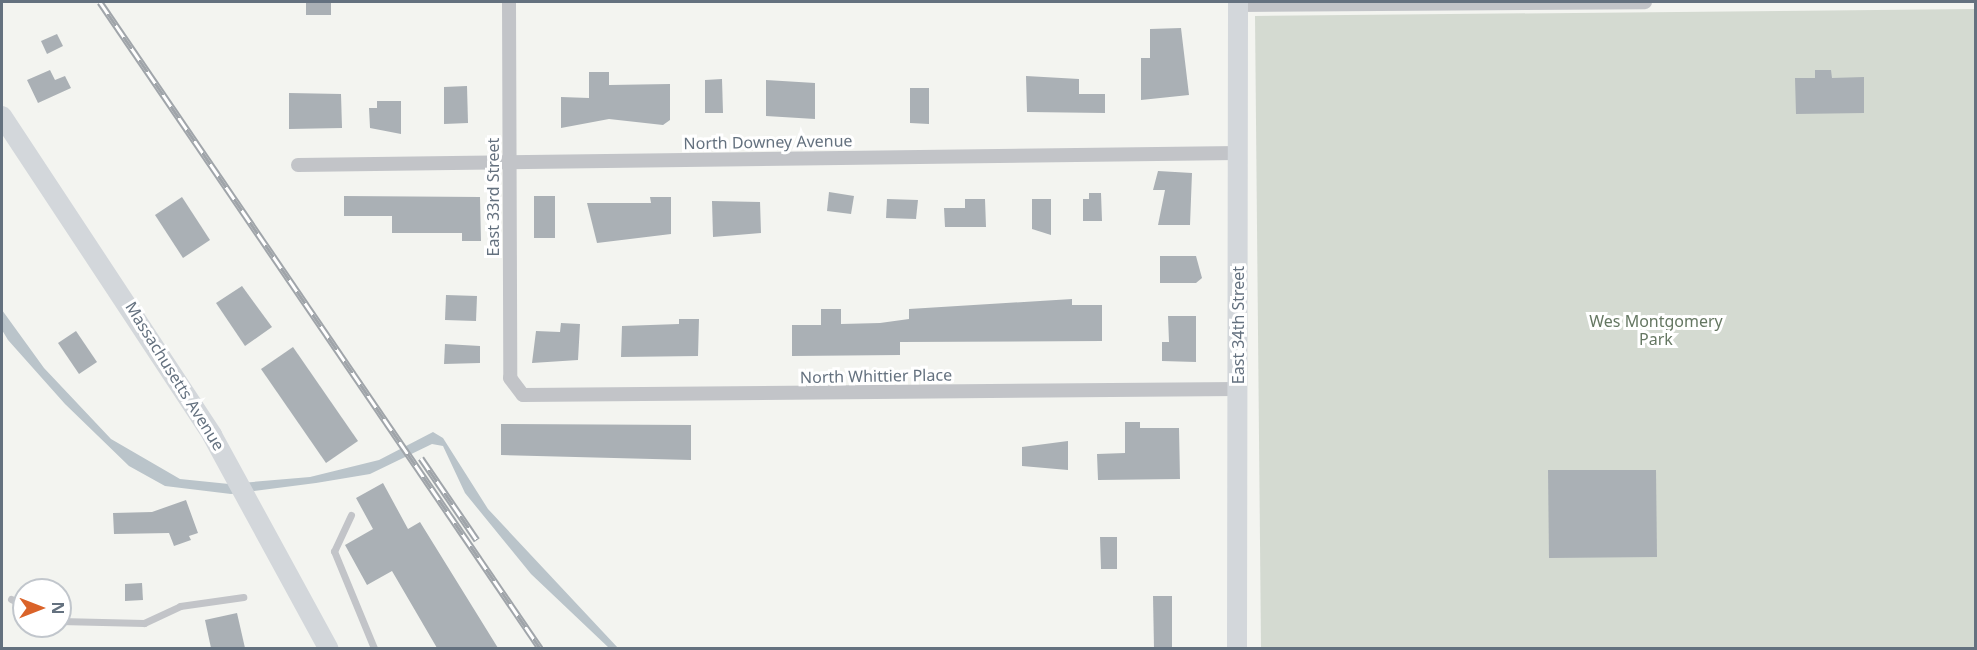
<!DOCTYPE html>
<html>
<head>
<meta charset="utf-8">
<style>
  body { margin:0 }
  #map { position:relative; width:1977px; height:650px; overflow:hidden; background:#f3f4f0; font-family:"Noto Sans",sans-serif }
  div>[style] { position:absolute }
  [style*='--x'] { left:calc(var(--x)*1px); top:calc(var(--y)*1px); width:calc(var(--w)*1px); rotate:calc(var(--a)*1deg) }
  .green>* { inset:0; background:#d4dad1 }
  .water>* { inset:0; background:#bac4ca }
  .building>* { inset:0; background:#aab0b5 }
  .service>* { height:7px; margin:-3.5px; padding:0 3.5px; transform-origin:3.5px; border-radius:3.5px; background:#c2c4c8 }
  .minor>* { height:14px; margin:-7px; padding:0 7px; transform-origin:7px; border-radius:7px; background:#c2c4c8 }
  .secondary>* { height:20px; margin:-10px; padding:0 10px; transform-origin:10px; border-radius:10px; background:#d3d7db }
  .rail>* { height:7px; margin-top:-3.5px; transform-origin:0; background:repeating-linear-gradient(90deg,#fff 0 14px,#a0a5aa 0 28px); box-sizing:border-box; border-block:2px solid #a0a5aa }
  span { translate:-50% -50%; white-space:nowrap; text-align:center; line-height:1.15; -webkit-text-stroke:6px #fff; paint-order:stroke }
  .street-label { font-size:16px; color:#64717f }
  .park-label { font-size:16px; color:#657762 }
  .frame { position:absolute; inset:0; border:3px solid #64717f; pointer-events:none }
  .north { position:absolute; left:12px; top:578px; width:60px; height:60px; box-sizing:border-box; background:#fff; border:2px solid #c1c6cc; border-radius:50%; rotate:90deg; font-size:16px; font-weight:700; line-height:24px; text-align:center; color:#64717f }
  .north::after { content:''; display:block; margin:auto; width:21px; height:27px; background:#da6329; clip-path:polygon(50% 0,100% 100%,50% 72%,0 100%) }
</style>
</head>
<body>
<div id="map">
  <div class="green">
    <div style="clip-path:polygon(1975px 9px,1975px 648px,1261px 648px,1255px 16px)"></div>
  </div>
  <div class="water">
    <div style="clip-path:polygon(2px 310px,44px 368px,111px 439px,180px 479px,229px 484px,310px 477px,379px 460px,433px 432px,443px 438px,488px 509px,618px 648px,609px 648px,531px 574px,465px 493px,443px 446px,432px 444px,370px 474px,316px 483px,231px 494px,165px 486px,129px 466px,65px 404px,8px 340px,2px 330px)"></div>
  </div>
  <div class="building">
    <div style="clip-path:polygon(306px 2px,331px 2px,331px 15px,306px 15px)"></div>
    <div style="clip-path:polygon(1181px 28px,1189px 95px,1141px 100px,1141px 58px,1150px 58px,1150px 29px)"></div>
    <div style="clip-path:polygon(57px 34px,63px 46px,47px 54px,41px 41px)"></div>
    <div style="clip-path:polygon(50px 70px,55px 80px,65px 76px,71px 88px,38px 103px,27px 80px)"></div>
    <div style="clip-path:polygon(1815px 70px,1831px 70px,1832px 78px,1864px 77px,1864px 113px,1796px 114px,1795px 78px,1815px 78px)"></div>
    <div style="clip-path:polygon(589px 72px,609px 72px,609px 85px,670px 84px,670px 120px,663px 125px,609px 119px,561px 128px,561px 97px,589px 98px)"></div>
    <div style="clip-path:polygon(1026px 76px,1079px 79px,1079px 94px,1105px 94px,1105px 113px,1027px 112px)"></div>
    <div style="clip-path:polygon(722px 79px,723px 113px,705px 113px,705px 80px)"></div>
    <div style="clip-path:polygon(766px 80px,815px 83px,815px 119px,766px 116px)"></div>
    <div style="clip-path:polygon(467px 86px,468px 123px,444px 124px,444px 87px)"></div>
    <div style="clip-path:polygon(910px 88px,929px 88px,929px 124px,910px 123px)"></div>
    <div style="clip-path:polygon(289px 93px,341px 94px,342px 128px,289px 129px)"></div>
    <div style="clip-path:polygon(377px 101px,401px 101px,401px 134px,370px 128px,369px 108px,377px 108px)"></div>
    <div style="clip-path:polygon(1158px 171px,1192px 173px,1190px 225px,1158px 225px,1165px 190px,1153px 190px)"></div>
    <div style="clip-path:polygon(829px 192px,854px 196px,851px 214px,827px 211px)"></div>
    <div style="clip-path:polygon(1089px 193px,1101px 193px,1102px 221px,1083px 221px,1083px 199px,1089px 199px)"></div>
    <div style="clip-path:polygon(344px 196px,480px 197px,481px 241px,462px 241px,462px 233px,392px 233px,392px 216px,344px 216px)"></div>
    <div style="clip-path:polygon(534px 196px,555px 196px,555px 238px,534px 238px)"></div>
    <div style="clip-path:polygon(182px 197px,210px 240px,183px 258px,155px 215px)"></div>
    <div style="clip-path:polygon(650px 197px,671px 197px,671px 234px,597px 243px,587px 203px,651px 203px)"></div>
    <div style="clip-path:polygon(887px 199px,918px 200px,916px 219px,886px 218px)"></div>
    <div style="clip-path:polygon(965px 199px,985px 199px,986px 227px,945px 227px,944px 208px,965px 208px)"></div>
    <div style="clip-path:polygon(1032px 199px,1051px 199px,1051px 235px,1032px 229px)"></div>
    <div style="clip-path:polygon(712px 201px,760px 202px,761px 233px,713px 237px)"></div>
    <div style="clip-path:polygon(1160px 256px,1196px 256px,1202px 278px,1196px 283px,1160px 283px)"></div>
    <div style="clip-path:polygon(242px 286px,272px 327px,245px 346px,216px 303px)"></div>
    <div style="clip-path:polygon(446px 295px,477px 296px,476px 321px,445px 320px)"></div>
    <div style="clip-path:polygon(1072px 299px,1072px 305px,1102px 305px,1102px 341px,900px 342px,900px 355px,792px 356px,792px 325px,821px 325px,821px 309px,841px 309px,841px 324px,880px 323px,909px 319px,909px 309px)"></div>
    <div style="clip-path:polygon(1168px 316px,1196px 316px,1196px 362px,1162px 361px,1162px 342px,1169px 342px)"></div>
    <div style="clip-path:polygon(679px 319px,699px 319px,698px 356px,621px 357px,622px 326px,679px 324px)"></div>
    <div style="clip-path:polygon(561px 323px,580px 324px,578px 360px,532px 363px,536px 331px,560px 332px)"></div>
    <div style="clip-path:polygon(76px 331px,97px 362px,79px 374px,58px 343px)"></div>
    <div style="clip-path:polygon(445px 344px,480px 346px,480px 363px,444px 364px)"></div>
    <div style="clip-path:polygon(293px 347px,358px 441px,326px 463px,261px 369px)"></div>
    <div style="clip-path:polygon(1125px 422px,1140px 422px,1140px 428px,1179px 428px,1180px 479px,1098px 480px,1097px 454px,1125px 453px)"></div>
    <div style="clip-path:polygon(501px 424px,691px 425px,691px 460px,501px 455px)"></div>
    <div style="clip-path:polygon(1068px 441px,1068px 470px,1022px 466px,1022px 447px)"></div>
    <div style="clip-path:polygon(1548px 470px,1656px 470px,1657px 557px,1549px 558px)"></div>
    <div style="clip-path:polygon(383px 483px,408px 529px,420px 522px,498px 648px,437px 648px,392px 571px,367px 585px,345px 545px,373px 529px,356px 498px)"></div>
    <div style="clip-path:polygon(186px 500px,198px 533px,189px 536px,191px 540px,174px 546px,169px 533px,114px 534px,113px 513px,152px 512px)"></div>
    <div style="clip-path:polygon(1100px 537px,1117px 537px,1117px 569px,1101px 569px)"></div>
    <div style="clip-path:polygon(142px 583px,143px 600px,125px 601px,125px 584px)"></div>
    <div style="clip-path:polygon(1153px 596px,1172px 596px,1172px 648px,1154px 648px)"></div>
    <div style="clip-path:polygon(237px 613px,245px 648px,211px 648px,205px 620px)"></div>
  </div>
  <div class="service">
    <div style="--x:351;--y:515;--w:40;--a:115"></div>
    <div style="--x:334;--y:551;--w:105;--a:67.6"></div>
    <div style="--x:11;--y:599;--w:14;--a:25"></div>
    <div style="--x:60;--y:621;--w:84;--a:1.4"></div>
    <div style="--x:144;--y:623;--w:40;--a:-25"></div>
    <div style="--x:180;--y:606;--w:64;--a:-8.1"></div>
  </div>
  <div class="minor">
    <div style="--x:509;--y:2;--w:376;--a:89.8"></div>
    <div style="--x:510;--y:378;--w:21;--a:53"></div>
    <div style="--x:523;--y:395;--w:715;--a:-0.48"></div>
    <div style="--x:1238;--y:5;--w:407;--a:-0.4"></div>
    <div style="--x:298;--y:165;--w:940;--a:-0.73"></div>
  </div>
  <div class="secondary">
    <div style="--x:2;--y:116;--w:382;--a:56.6"></div>
    <div style="--x:212;--y:435;--w:243;--a:61.4"></div>
    <div style="--x:1237;--y:648;--w:646;--a:-89.91"></div>
  </div>
  <div class="rail">
    <div style="--x:100;--y:2;--w:782;--a:55.74"></div>
    <div style="--x:421;--y:458;--w:99;--a:55.7"></div>
  </div>
  <div class="street-label">
    <span style="left:768px;top:142px;rotate:-1deg">North Downey Avenue</span>
    <span style="left:493px;top:197px;rotate:-90deg">East 33rd Street</span>
    <span style="left:1238px;top:325px;rotate:-90deg">East 34th Street</span>
    <span style="left:175px;top:376px;rotate:58deg">Massachusetts Avenue</span>
    <span style="left:876px;top:376px;rotate:-1deg">North Whittier Place</span>
  </div>
  <div class="park-label">
    <span style="left:1656px;top:330px">Wes Montgomery<br>Park</span>
  </div>
  <div class="frame"></div>
  <div class="north">N</div>
</div>
</body>
</html>
